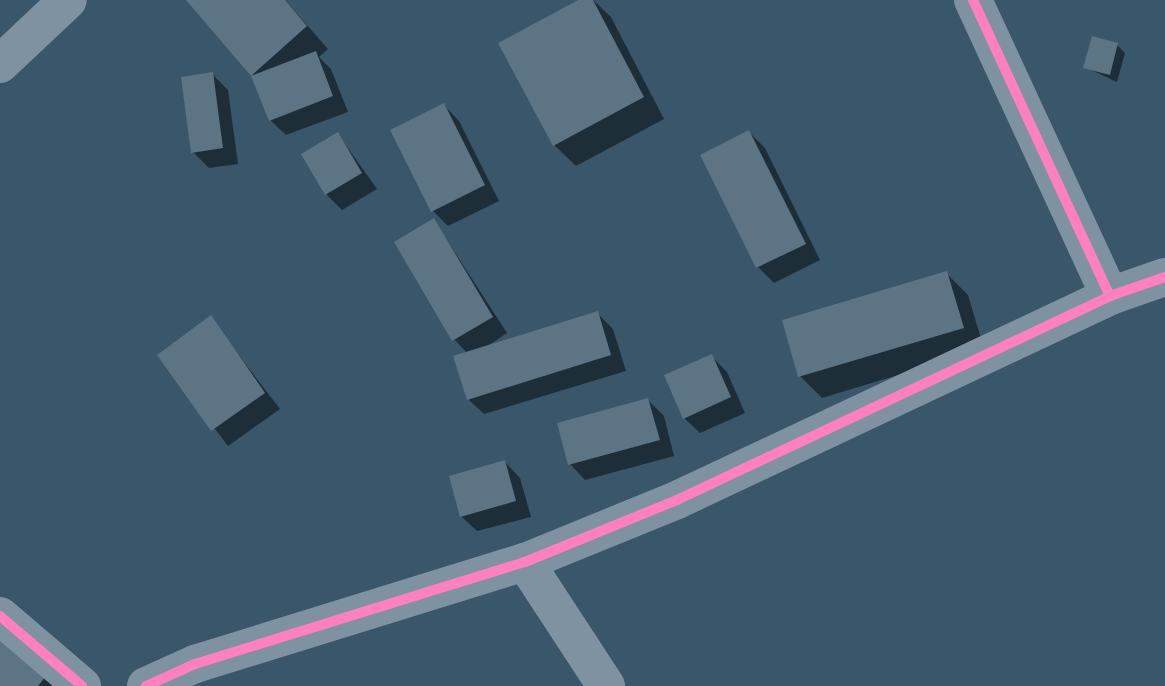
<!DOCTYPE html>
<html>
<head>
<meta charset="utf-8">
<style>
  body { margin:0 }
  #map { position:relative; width:1165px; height:686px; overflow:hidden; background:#39566b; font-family:"Asap Condensed",sans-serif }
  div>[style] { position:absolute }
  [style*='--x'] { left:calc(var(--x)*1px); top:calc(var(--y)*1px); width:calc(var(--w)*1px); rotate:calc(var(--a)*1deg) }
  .shadow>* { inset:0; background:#0007 }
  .building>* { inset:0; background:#5d7484 }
  .minor>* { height:38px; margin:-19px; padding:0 19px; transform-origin:19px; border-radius:19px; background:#7f92a1 }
  .cycleway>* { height:10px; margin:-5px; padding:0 5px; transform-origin:5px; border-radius:5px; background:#ff80c0 }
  span { translate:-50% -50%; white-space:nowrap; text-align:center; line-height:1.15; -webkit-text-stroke:7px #255a7f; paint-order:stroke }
</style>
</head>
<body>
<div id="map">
  <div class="shadow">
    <div style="clip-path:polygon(189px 0,285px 0,328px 49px,319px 57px,331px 69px,348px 112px,286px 135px,270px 120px,253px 75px)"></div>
    <div style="clip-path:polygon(581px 0,593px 0,611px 17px,664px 119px,576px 166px,554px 145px)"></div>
    <div style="clip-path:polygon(1117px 45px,1125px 53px,1117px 82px,1085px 67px)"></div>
    <div style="clip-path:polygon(212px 74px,228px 90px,238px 164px,209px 168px,193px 152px)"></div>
    <div style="clip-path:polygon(444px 105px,459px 121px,499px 201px,448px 226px,433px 211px)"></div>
    <div style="clip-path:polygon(749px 132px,765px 148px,820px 260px,774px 283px,758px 267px,703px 155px)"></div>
    <div style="clip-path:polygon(338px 134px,377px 189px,342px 210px,326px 194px)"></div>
    <div style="clip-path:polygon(434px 220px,507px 333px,486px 347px,597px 313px,613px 329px,626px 371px,484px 414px,468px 399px,467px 353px,454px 339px)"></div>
    <div style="clip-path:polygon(946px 273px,968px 295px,984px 349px,822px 398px,800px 376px)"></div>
    <div style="clip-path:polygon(210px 318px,280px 409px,228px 446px,159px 355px)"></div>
    <div style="clip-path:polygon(711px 356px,727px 372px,745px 413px,700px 433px,684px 418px)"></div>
    <div style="clip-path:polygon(648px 400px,664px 416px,674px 456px,585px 480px,570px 464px)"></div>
    <div style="clip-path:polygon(505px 462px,520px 478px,531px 517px,477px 531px,461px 516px)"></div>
    <div style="clip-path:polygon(0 618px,66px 686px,0 686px)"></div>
  </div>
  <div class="building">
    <div style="clip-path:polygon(186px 0,285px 0,307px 26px,251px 76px,316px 51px,333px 96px,269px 121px,251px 76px)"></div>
    <div style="clip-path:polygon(578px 0,593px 0,644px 97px,553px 146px,498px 43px)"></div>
    <div style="clip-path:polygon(1092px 36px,1118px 43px,1110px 75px,1083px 68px)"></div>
    <div style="clip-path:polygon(213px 72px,223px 148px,191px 153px,181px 77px)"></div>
    <div style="clip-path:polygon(444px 103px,485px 185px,431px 212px,390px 130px)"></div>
    <div style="clip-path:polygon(749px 130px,806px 244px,756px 268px,700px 155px)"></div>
    <div style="clip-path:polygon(338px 132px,362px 173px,325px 195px,301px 154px)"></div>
    <div style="clip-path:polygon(434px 218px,493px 317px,452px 341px,394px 242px)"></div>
    <div style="clip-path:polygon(947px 271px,964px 328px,798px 377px,782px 320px)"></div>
    <div style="clip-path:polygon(598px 311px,611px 355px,467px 400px,453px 356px)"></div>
    <div style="clip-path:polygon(211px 315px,265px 393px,211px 431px,157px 355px)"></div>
    <div style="clip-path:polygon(712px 354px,731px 397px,683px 419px,664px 375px)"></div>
    <div style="clip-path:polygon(648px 398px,660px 440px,568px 465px,557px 423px)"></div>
    <div style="clip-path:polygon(505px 460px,516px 501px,460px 517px,449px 476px)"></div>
    <div style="clip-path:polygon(0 616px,57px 662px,38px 686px,0 686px)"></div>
  </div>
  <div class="minor">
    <div style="--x:973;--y:0;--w:326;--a:65.2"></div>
    <div style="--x:0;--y:64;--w:93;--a:-43.3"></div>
    <div style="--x:525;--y:562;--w:148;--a:56.8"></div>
    <div style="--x:0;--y:616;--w:108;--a:40.5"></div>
    <div style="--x:146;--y:686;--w:54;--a:-24.2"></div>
    <div style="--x:195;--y:664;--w:345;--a:-17.2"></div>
    <div style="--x:525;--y:562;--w:164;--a:-22.2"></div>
    <div style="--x:677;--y:500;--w:479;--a:-25.2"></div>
    <div style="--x:1110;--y:296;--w:58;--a:-19.1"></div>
  </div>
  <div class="cycleway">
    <div style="--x:973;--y:0;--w:326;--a:65.2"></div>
    <div style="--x:0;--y:616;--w:108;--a:40.5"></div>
    <div style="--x:146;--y:686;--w:54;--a:-24.2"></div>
    <div style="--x:195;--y:664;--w:345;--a:-17.2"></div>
    <div style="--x:525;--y:562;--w:164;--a:-22.2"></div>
    <div style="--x:677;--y:500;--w:479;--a:-25.2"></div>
    <div style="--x:1110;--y:296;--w:58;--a:-19.1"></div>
  </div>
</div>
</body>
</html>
